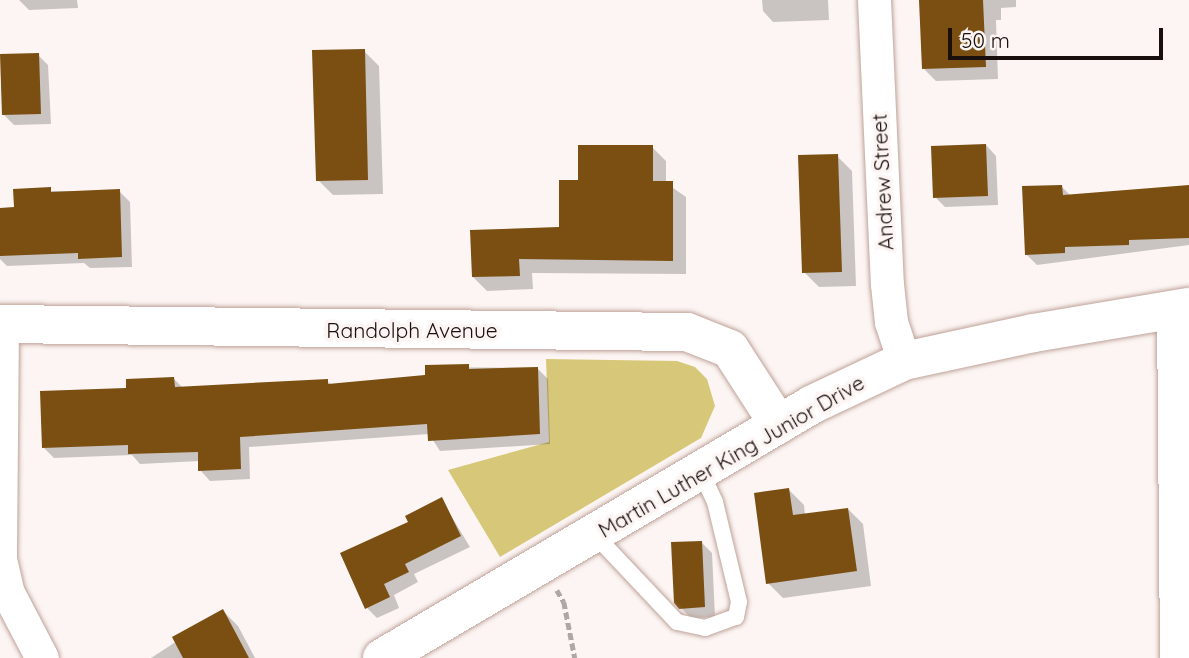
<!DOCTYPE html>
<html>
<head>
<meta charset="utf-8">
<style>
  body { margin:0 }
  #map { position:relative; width:1189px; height:658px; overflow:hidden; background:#fcf5f3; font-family:Quicksand,sans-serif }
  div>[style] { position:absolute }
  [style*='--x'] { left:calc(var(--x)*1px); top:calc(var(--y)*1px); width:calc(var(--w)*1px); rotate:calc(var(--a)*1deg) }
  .green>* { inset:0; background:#d7c879 }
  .shadow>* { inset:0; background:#0003 }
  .building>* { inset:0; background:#7a4f11 }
  .path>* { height:4.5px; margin-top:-2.25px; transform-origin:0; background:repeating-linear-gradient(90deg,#afa7a5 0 7px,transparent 0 10.5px) }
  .roads { filter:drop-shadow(0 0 2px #bfa299) drop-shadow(0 0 2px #bfa299) }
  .lane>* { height:16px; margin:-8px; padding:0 8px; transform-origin:8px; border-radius:8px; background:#fff }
  .street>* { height:33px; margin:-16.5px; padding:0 16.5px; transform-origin:16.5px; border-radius:16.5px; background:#fff }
  .secondary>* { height:38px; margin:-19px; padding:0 19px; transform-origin:19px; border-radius:19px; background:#fff }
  span { translate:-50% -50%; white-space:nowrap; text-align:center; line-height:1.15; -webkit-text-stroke:7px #fcf5f3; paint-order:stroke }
  .street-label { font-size:21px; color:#190f0c }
  .scale { position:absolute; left:948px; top:28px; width:215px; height:32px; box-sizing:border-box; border:4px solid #190f0c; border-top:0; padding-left:9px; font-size:21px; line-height:24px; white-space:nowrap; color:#190f0c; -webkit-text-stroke:5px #fcf5f3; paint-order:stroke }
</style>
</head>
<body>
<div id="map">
  <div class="green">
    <div style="clip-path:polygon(546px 359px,677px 361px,695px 367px,707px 379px,715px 406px,701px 438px,500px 557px,448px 470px,549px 442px)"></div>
  </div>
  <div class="shadow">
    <div style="clip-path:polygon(19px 0,77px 0,78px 8px,29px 10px)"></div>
    <div style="clip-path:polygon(762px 0,828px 0,829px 20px,773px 22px,763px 11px)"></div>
    <div style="clip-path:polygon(920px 0,1016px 0,1016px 7px,1001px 8px,1001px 20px,996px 20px,998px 79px,936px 81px,923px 68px)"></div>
    <div style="clip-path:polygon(364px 51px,379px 66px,383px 194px,333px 195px,318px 180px)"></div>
    <div style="clip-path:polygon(38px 55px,48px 65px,51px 124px,14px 125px,4px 115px)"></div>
    <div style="clip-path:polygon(986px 145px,996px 156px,998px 205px,945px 207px,935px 197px)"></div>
    <div style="clip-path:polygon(652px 147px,666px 161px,666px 183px,686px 197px,686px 274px,532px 273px,533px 289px,487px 291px,473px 277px,561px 229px,580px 182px)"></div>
    <div style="clip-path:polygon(837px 156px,852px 171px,856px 286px,819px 287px,804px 272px)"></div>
    <div style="clip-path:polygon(1062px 187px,1071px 196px,1189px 188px,1189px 245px,1037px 265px,1026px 254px)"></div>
    <div style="clip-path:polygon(15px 191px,119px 191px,130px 202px,132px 267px,90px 268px,84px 263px,7px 266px,0 259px,0 210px,15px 209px)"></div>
    <div style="clip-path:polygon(427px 367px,537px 368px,548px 379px,550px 444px,440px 451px,429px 434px,249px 447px,250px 479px,210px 481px,200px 470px,200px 461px,140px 464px,132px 455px,54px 458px,44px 448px,128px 390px,174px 379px,184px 389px,327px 381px,332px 385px,427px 377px)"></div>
    <div style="clip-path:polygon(789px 490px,804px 505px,805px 515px,848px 509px,863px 524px,871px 586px,783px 598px,768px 583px)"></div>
    <div style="clip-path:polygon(441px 499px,470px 547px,414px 574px,418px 582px,394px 595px,399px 608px,377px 618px,367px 608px)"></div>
    <div style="clip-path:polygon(701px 542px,712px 553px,715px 617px,691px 618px,676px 603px)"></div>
    <div style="clip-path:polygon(223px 611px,238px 626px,255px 658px,151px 658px)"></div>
  </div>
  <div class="building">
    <div style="clip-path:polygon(919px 0,983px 0,986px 67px,922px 69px)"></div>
    <div style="clip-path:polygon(365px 49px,368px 180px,316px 181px,312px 50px)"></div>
    <div style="clip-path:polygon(39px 53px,41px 114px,2px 115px,0 54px)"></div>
    <div style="clip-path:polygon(986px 144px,988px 196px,933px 198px,931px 146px)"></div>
    <div style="clip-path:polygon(578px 145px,653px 145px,653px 181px,673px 181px,673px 261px,519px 259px,520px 276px,472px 277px,470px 230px,559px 227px,559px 180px,578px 180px)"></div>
    <div style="clip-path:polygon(838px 154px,842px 272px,802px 273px,798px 155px)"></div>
    <div style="clip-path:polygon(1062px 185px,1063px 195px,1189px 185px,1189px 238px,1129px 240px,1129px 245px,1065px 247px,1065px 253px,1025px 255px,1022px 186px)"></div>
    <div style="clip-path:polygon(51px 187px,51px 192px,120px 189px,122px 257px,78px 259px,78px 253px,0 256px,0 208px,14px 207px,13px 189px)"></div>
    <div style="clip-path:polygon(469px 364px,469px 369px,538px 367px,540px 434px,428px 441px,427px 424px,240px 437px,241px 469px,198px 471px,198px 452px,128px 454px,128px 445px,42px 448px,40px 391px,126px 388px,126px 379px,174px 377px,175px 387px,328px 379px,328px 384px,425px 375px,425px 365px)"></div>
    <div style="clip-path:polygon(789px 488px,793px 515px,848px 508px,857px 571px,766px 584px,754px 493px)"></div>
    <div style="clip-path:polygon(442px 497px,461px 536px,405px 564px,409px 572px,384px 584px,390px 597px,365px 609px,340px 553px,408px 522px,405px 516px)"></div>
    <div style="clip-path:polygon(702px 541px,705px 607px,679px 609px,674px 603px,671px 542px)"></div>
    <div style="clip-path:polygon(223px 609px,249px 658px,183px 658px,172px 637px)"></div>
  </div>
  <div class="path">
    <div style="--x:557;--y:590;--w:14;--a:60"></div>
    <div style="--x:564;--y:602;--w:57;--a:78.9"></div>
  </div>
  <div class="roads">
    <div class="lane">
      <div style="--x:594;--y:534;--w:121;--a:46.7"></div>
      <div style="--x:677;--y:622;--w:29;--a:12"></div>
      <div style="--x:705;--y:628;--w:33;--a:-20"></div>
      <div style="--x:736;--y:617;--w:15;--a:-79"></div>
      <div style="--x:739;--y:602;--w:103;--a:-103.5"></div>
      <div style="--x:715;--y:502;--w:33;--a:-115"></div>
    </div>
    <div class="street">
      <div style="--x:874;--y:0;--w:284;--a:87.4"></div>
      <div style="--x:887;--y:284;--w:38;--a:84"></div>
      <div style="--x:891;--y:322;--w:41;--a:71.6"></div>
      <div style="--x:1173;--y:309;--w:349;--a:89.5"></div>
      <div style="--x:2;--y:324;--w:235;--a:90.5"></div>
      <div style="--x:0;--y:559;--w:35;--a:77"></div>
      <div style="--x:8;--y:593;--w:73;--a:62.4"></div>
    </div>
    <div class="secondary">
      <div style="--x:0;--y:324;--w:687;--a:0.67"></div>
      <div style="--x:687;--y:332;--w:46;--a:21.6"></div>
      <div style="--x:730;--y:349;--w:90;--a:57.2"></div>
      <div style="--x:382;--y:658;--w:498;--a:-30.5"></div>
      <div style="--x:811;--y:405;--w:103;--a:-25.3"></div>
      <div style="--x:904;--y:361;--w:132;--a:-12.2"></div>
      <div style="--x:1033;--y:333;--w:158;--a:-9.5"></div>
    </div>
  </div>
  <div class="street-label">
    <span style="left:882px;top:182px;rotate:-93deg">Andrew Street</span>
    <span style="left:412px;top:330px">Randolph Avenue</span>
    <span style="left:731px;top:456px;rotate:-30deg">Martin Luther King Junior Drive</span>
  </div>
  <div class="scale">50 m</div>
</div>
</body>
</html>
